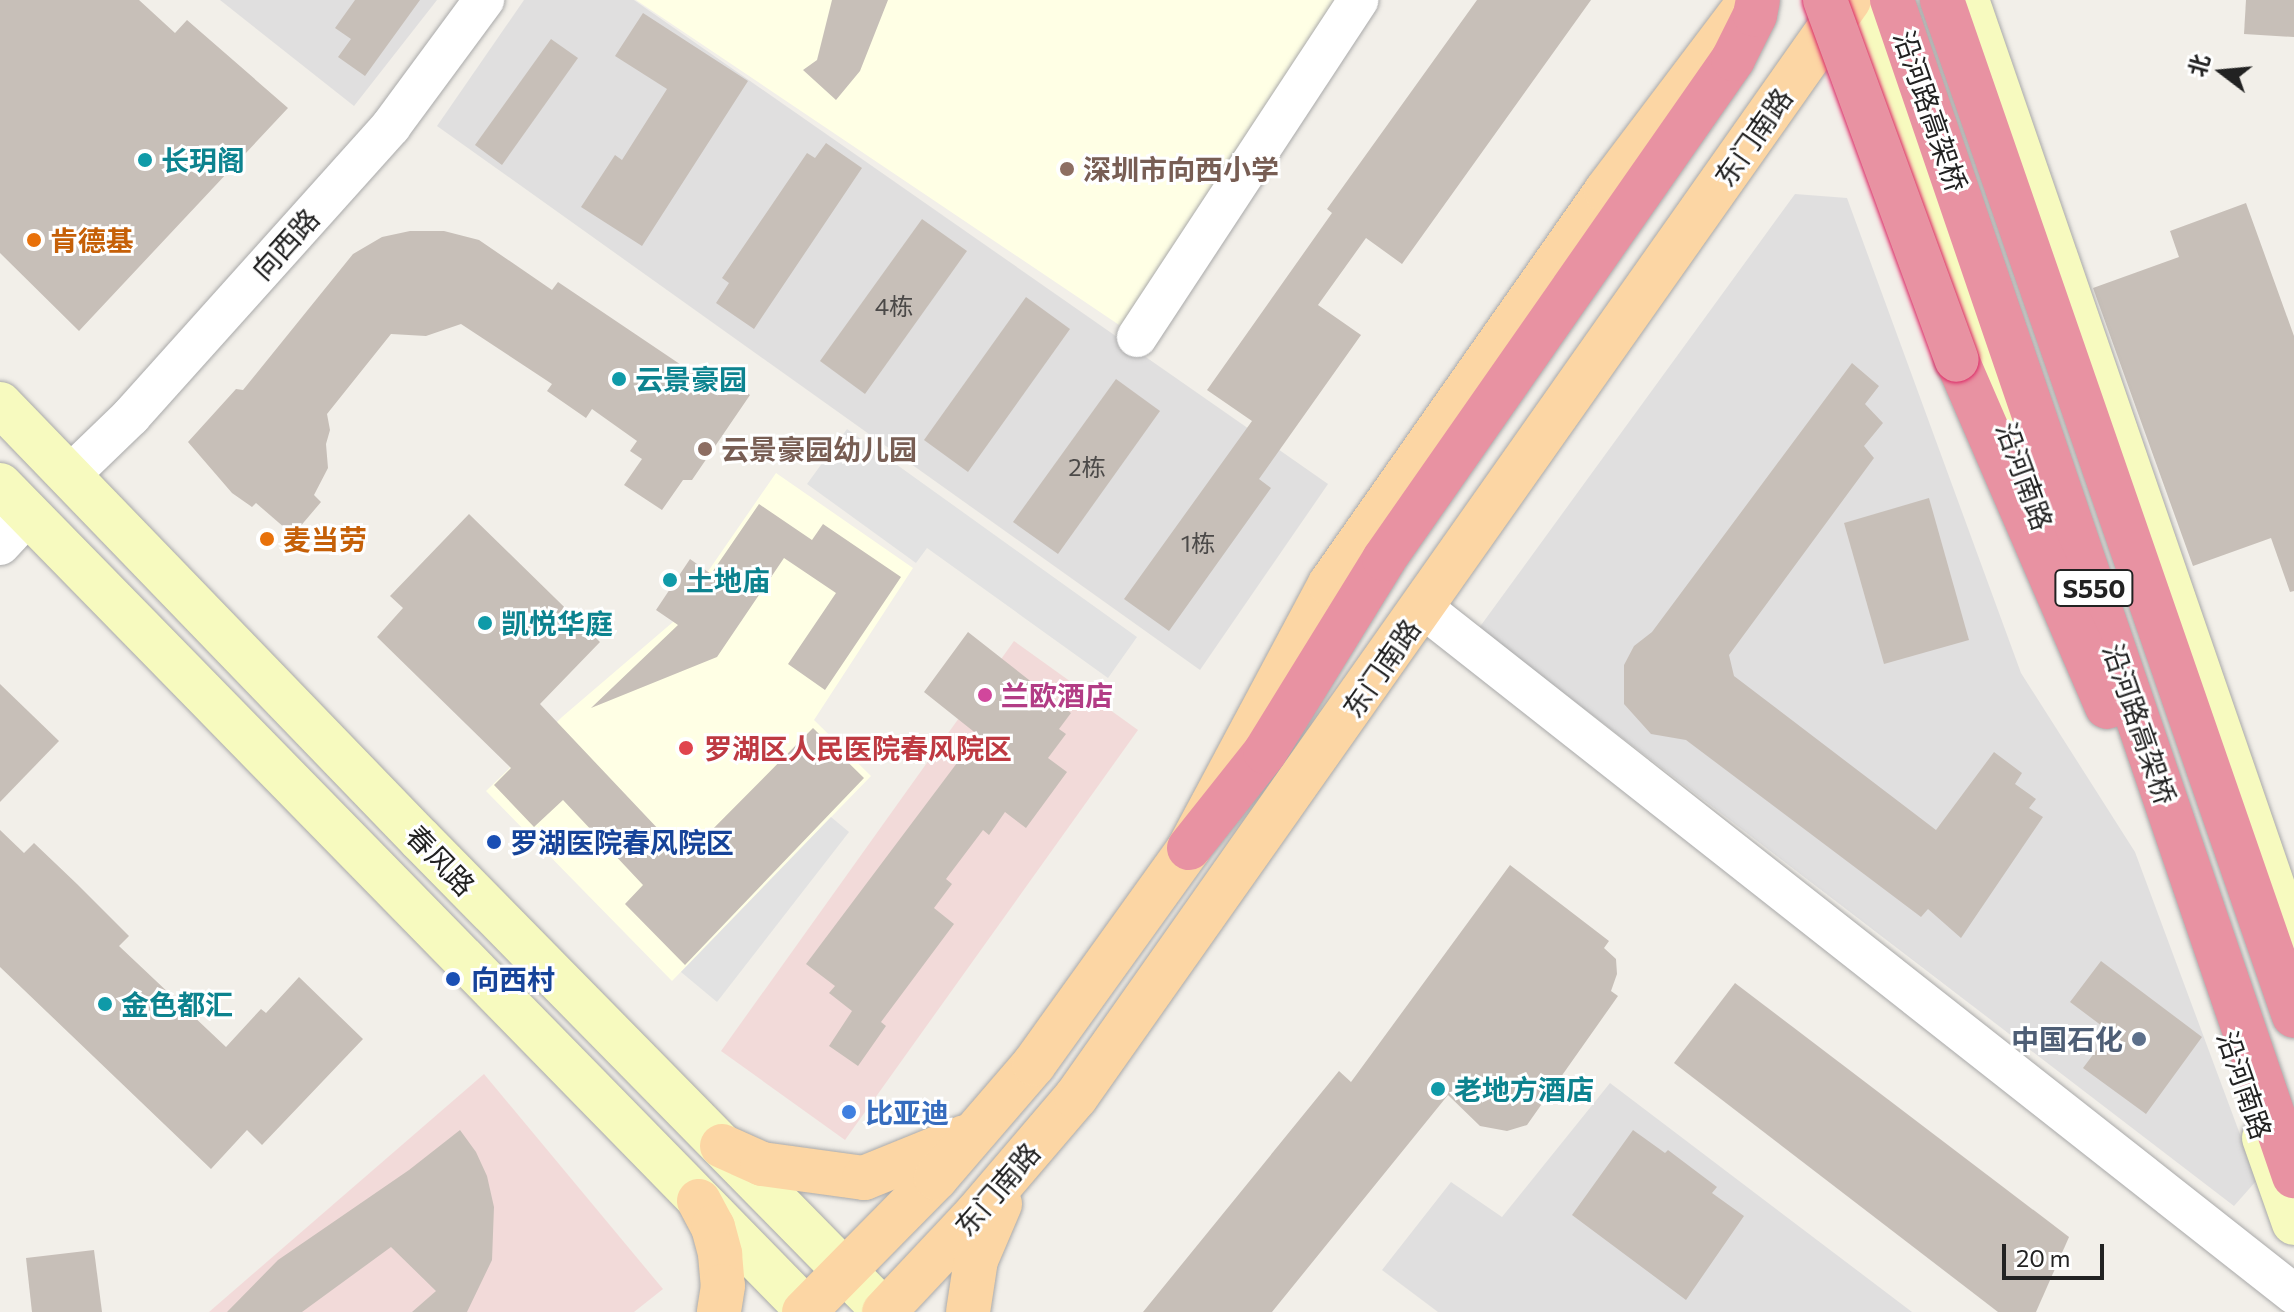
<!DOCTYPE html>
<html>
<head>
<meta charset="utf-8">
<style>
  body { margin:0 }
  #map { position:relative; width:2294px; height:1312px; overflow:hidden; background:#f2efe9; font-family:Commissioner,"Noto Sans SC",sans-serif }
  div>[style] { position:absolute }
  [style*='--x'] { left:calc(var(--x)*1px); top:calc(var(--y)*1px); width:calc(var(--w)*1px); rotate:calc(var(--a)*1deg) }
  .residential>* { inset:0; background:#e0dfdf }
  .commercial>* { inset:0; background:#f2dad9 }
  .education>* { inset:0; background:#ffffe5 }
  .parking>* { inset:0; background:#e2e2e2 }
  .building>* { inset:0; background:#c7bfb8 }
  .roads { filter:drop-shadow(0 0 2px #a9a9a9) drop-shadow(0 0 2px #a9a9a9) }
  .street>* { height:40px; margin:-20px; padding:0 20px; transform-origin:20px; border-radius:20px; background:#fff }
  .secondary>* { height:44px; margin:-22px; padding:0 22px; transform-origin:22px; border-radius:22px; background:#f7fabf }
  .primary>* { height:44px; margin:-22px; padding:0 22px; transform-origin:22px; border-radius:22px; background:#fcd6a4 }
  .highway>* { height:44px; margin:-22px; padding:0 22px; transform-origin:22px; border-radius:22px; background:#e892a2 }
  .bridges { filter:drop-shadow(0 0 2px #dc2a67) drop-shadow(0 0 2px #dc2a67) }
  .highway-bridge>* { height:44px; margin:-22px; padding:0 22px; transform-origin:22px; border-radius:22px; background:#e892a2 }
  .dots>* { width:22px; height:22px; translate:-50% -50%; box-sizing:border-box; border:4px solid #fff; border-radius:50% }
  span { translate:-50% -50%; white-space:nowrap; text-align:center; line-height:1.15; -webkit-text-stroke:6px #fff; paint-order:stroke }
  .number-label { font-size:24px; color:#4b4948 }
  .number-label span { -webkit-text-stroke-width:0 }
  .shield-label span { padding:2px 6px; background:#fff; border:2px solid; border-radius:6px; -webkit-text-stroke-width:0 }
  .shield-label { font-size:26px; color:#222; font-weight:700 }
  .street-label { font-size:28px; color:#222 }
  .culture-label { font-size:28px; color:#0d838f; font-weight:700 }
  .left { translate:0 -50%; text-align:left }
  .education-label { font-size:28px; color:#785e54; font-weight:700 }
  .food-label { font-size:28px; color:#c56008; font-weight:700 }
  .hotel-label { font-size:28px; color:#b23c85; font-weight:700 }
  .health-label { font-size:28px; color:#be3a42; font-weight:700 }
  .transit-label { font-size:28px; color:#164399; font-weight:700 }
  .service-label { font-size:28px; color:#4e5e75; font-weight:700 }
  .right { translate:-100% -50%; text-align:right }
  .shop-label { font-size:28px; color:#366cbe; font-weight:700 }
  .north { position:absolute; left:2182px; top:32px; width:80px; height:80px; -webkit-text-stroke:6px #fff; paint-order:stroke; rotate:286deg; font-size:22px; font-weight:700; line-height:32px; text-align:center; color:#222 }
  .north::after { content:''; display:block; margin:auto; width:28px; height:36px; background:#222; clip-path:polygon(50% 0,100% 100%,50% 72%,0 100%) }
  .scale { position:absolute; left:2002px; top:1244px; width:102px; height:36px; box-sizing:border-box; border:4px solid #222; border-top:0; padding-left:10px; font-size:24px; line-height:28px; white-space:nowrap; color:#222; -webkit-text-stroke:6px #fff; paint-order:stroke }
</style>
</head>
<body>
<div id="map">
  <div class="residential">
    <div style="clip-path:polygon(220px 0,437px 0,354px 106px)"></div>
    <div style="clip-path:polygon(524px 0,634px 0,1328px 484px,1200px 670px,437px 126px)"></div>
    <div style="clip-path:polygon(1795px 194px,1847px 198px,2021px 673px,2135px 852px,2257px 1180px,2234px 1206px,1479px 628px)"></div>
    <div style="clip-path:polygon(1610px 1083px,1912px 1312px,1438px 1312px,1382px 1270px,1451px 1182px,1502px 1217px)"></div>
  </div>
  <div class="commercial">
    <div style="clip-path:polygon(1014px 641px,1138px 730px,845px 1140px,721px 1051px)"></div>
    <div style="clip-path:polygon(484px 1074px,663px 1289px,634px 1312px,209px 1312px)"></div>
  </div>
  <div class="education">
    <div style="clip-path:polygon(636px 0,1358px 0,1137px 337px)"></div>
    <div style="clip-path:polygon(776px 473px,913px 568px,814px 720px,871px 776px,672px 981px,486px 791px,562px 717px,673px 622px)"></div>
  </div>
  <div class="parking">
    <div style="clip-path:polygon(847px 429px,1137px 637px,1108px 678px,927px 548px,916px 563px,807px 484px)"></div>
    <div style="clip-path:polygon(831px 817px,849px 832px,717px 1002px,681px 972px)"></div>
  </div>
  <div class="building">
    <div style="clip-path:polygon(0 0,139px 0,175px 33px,187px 20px,288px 108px,79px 331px,0 253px)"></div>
    <div style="clip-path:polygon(355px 0,420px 0,365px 76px,338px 57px,351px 39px,335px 28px)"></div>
    <div style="clip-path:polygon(832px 0,888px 0,860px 71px,836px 100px,803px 70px,817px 60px)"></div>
    <div style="clip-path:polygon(1477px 0,1591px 0,1402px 264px,1366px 238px,1318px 305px,1361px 335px,1259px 479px,1271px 488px,1169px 631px,1124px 599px,1252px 421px,1207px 390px,1332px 213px,1327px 209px)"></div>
    <div style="clip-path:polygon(2246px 0,2294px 0,2294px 37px,2244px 34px)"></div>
    <div style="clip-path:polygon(643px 13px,748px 81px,642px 246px,581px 207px,615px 155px,622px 160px,667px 89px,615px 56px)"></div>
    <div style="clip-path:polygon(551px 39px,578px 58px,502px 165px,475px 145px)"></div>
    <div style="clip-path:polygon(826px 143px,862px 168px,754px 329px,716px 303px,729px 283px,722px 278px,807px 153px,815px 158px)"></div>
    <div style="clip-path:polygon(2246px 203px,2294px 336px,2294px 591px,2290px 592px,2271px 538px,2193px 566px,2093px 288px,2179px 257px,2170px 231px)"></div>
    <div style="clip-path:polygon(922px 219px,967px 251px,865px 394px,820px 361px)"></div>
    <div style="clip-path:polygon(410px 231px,444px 231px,479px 240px,552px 290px,558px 282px,705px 381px,714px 369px,750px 395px,692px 480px,683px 480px,662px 510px,624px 485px,642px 459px,630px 451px,637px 441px,592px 409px,586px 418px,547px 391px,552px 384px,461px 324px,426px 336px,391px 334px,327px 414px,330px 430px,326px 444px,328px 468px,314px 495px,321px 502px,293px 535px,256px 503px,252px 507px,232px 493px,188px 442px,236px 389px,243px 390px,353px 254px,382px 237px)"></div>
    <div style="clip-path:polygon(1026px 297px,1070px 329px,968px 472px,924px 440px)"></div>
    <div style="clip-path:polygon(1852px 363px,1879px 386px,1865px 404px,1883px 423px,1864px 446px,1874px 458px,1729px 655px,1734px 676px,1936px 830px,1994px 752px,2022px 773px,2015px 784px,2036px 799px,2029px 808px,2043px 817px,1961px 938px,1928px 909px,1921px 917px,1686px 740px,1651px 734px,1624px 704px,1624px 665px,1634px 646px,1652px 632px)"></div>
    <div style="clip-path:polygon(1116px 379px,1160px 411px,1058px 554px,1013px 522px)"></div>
    <div style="clip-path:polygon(1929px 498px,1969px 640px,1884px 664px,1844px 523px)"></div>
    <div style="clip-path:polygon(759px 504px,812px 540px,823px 524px,901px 577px,825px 690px,788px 664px,836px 593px,784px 558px,717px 657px,591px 708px,678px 625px,656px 610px,690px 559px,711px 574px)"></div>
    <div style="clip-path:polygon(469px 514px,600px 642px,540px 704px,678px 850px,680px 848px,687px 855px,813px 728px,864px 778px,685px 965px,625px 904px,643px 885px,563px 800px,534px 827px,494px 785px,511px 768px,377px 637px,403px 608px,390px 596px)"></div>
    <div style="clip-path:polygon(968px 632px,1071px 713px,1059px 729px,1066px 734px,1048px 758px,1067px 772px,1026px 828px,1005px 812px,989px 835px,983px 830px,946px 879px,952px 884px,934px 908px,954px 924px,881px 1022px,886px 1026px,858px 1066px,829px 1046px,852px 1011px,829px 993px,835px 986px,806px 964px,978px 735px,924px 692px)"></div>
    <div style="clip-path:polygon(0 684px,59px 741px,0 802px)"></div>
    <div style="clip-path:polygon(0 830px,24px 853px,34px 843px,77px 884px,129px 936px,119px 946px,226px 1047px,261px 1009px,266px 1013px,299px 977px,363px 1039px,262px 1145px,247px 1130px,211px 1169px,0 967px)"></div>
    <div style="clip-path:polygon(1510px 865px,1609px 941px,1604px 948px,1616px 959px,1617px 974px,1611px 991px,1618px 996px,1527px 1125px,1507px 1131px,1480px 1126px,1448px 1095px,1272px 1312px,1143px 1312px,1339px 1071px,1351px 1082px)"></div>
    <div style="clip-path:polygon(2101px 961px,2202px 1037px,2146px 1114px,2083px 1068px,2110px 1032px,2070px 1002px)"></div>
    <div style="clip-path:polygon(1735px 983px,2069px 1237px,2036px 1312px,1998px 1312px,1674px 1063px)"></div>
    <div style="clip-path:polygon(460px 1130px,476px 1152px,487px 1176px,494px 1207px,492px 1260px,467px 1312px,412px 1312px,436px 1291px,391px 1247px,302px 1312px,227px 1312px,278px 1260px,409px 1170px)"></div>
    <div style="clip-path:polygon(1633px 1130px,1665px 1153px,1668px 1150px,1717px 1187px,1712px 1193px,1744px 1216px,1686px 1300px,1572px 1215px)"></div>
    <div style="clip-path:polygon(94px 1250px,102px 1312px,32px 1312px,26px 1258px)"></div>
  </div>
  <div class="roads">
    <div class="street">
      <div style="--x:1137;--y:337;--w:403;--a:-56.7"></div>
      <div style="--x:70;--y:475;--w:85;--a:-44"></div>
      <div style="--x:131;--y:416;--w:389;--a:-48.1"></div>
      <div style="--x:391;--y:126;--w:157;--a:-53.6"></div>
      <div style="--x:0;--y:545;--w:42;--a:-46.9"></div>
      <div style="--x:1423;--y:608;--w:1109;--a:38.22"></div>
    </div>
    <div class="secondary">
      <div style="--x:1850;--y:0;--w:473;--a:69.7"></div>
      <div style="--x:1967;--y:0;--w:1002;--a:70.95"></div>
      <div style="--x:0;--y:404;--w:605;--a:46.01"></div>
      <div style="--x:420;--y:839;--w:663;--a:45.49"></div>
      <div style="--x:0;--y:485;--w:1157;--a:45.63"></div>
      <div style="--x:2264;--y:1138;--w:90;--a:70.6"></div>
    </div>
    <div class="primary">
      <div style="--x:722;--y:1146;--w:44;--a:24.2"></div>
      <div style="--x:762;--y:1164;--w:103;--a:7.8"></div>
      <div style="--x:864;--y:1178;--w:109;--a:-22.1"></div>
      <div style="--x:699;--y:1201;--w:30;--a:62"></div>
      <div style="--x:713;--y:1227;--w:28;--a:75"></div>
      <div style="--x:720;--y:1254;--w:32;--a:85"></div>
      <div style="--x:723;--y:1286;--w:26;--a:99"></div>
      <div style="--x:804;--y:1312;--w:188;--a:-45.4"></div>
      <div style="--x:936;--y:1178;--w:150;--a:-49.3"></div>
      <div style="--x:1034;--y:1064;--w:266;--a:-54.3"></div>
      <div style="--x:1189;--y:848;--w:299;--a:-61.9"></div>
      <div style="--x:1330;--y:584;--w:480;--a:-54.9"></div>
      <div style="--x:1606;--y:191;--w:237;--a:-52.9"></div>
      <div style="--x:884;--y:1312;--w:134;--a:-46.8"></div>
      <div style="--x:976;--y:1214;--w:154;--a:-49.5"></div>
      <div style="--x:1076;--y:1097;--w:1342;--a:-54.83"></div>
      <div style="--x:968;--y:1312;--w:53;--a:-81.3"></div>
      <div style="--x:976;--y:1260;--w:61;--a:-66.8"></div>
    </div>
    <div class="highway">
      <div style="--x:1892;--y:0;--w:1243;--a:71.13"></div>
      <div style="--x:1942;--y:0;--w:1075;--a:70.89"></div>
      <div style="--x:1957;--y:360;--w:378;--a:66.6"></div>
      <div style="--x:1189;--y:848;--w:122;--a:-51.6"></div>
      <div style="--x:1265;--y:752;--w:227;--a:-58.3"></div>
      <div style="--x:1384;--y:559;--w:610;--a:-55.08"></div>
      <div style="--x:1733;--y:59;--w:49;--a:-63.4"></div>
      <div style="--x:1755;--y:15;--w:15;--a:-79"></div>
    </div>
  </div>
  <div class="bridges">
    <div class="highway-bridge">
      <div style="--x:1825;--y:0;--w:383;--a:69.9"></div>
    </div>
  </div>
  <div class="dots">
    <div style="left:145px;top:160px;background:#0f9aa8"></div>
    <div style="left:1067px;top:169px;background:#8d6e63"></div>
    <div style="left:34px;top:240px;background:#e8710a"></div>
    <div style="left:619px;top:379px;background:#0f9aa8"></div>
    <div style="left:705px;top:449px;background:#8d6e63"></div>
    <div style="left:267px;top:539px;background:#e8710a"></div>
    <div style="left:670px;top:580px;background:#0f9aa8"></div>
    <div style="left:485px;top:623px;background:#0f9aa8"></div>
    <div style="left:985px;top:695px;background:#d1479c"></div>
    <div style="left:686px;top:748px;background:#e0444e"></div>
    <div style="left:494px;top:842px;background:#1a4fb4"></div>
    <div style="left:453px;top:979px;background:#1a4fb4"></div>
    <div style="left:105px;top:1004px;background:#0f9aa8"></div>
    <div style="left:2139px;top:1039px;background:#5c6f8a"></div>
    <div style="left:1438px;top:1089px;background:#0f9aa8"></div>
    <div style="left:849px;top:1112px;background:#3f7fe0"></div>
  </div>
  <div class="number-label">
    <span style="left:894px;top:306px">4栋</span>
    <span style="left:1087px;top:467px">2栋</span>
    <span style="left:1198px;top:543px">1栋</span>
  </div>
  <div class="shield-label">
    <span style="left:2094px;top:588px">S550</span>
  </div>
  <div class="street-label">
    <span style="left:1931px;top:111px;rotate:71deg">沿河路高架桥</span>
    <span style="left:1753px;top:137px;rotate:-55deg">东门南路</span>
    <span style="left:285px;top:244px;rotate:-48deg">向西路</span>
    <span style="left:2025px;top:476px;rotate:70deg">沿河南路</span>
    <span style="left:1381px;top:668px;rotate:-55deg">东门南路</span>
    <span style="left:2140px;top:724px;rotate:71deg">沿河路高架桥</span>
    <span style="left:441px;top:860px;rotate:46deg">春风路</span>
    <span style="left:2245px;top:1085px;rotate:71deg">沿河南路</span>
    <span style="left:997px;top:1189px;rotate:-49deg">东门南路</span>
  </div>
  <div class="culture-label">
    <span class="left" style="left:161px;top:160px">长玥阁</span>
    <span class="left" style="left:635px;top:379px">云景豪园</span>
    <span class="left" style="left:686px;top:580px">土地庙</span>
    <span class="left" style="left:501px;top:623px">凯悦华庭</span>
    <span class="left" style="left:121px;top:1004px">金色都汇</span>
    <span class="left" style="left:1454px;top:1089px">老地方酒店</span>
  </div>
  <div class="education-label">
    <span class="left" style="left:1083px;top:169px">深圳市向西小学</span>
    <span class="left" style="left:721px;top:449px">云景豪园幼儿园</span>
  </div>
  <div class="food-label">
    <span class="left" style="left:50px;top:240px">肯德基</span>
    <span class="left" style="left:283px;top:539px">麦当劳</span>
  </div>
  <div class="hotel-label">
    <span class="left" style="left:1001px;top:695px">兰欧酒店</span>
  </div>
  <div class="health-label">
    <span class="left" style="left:704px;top:748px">罗湖区人民医院春风院区</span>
  </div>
  <div class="transit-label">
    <span class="left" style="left:510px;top:842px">罗湖医院春风院区</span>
    <span class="left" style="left:471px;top:979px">向西村</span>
  </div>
  <div class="service-label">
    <span class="right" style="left:2123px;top:1039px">中国石化</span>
  </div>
  <div class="shop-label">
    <span class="left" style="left:865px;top:1112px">比亚迪</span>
  </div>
  <div class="north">北</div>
  <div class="scale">20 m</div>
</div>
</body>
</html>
